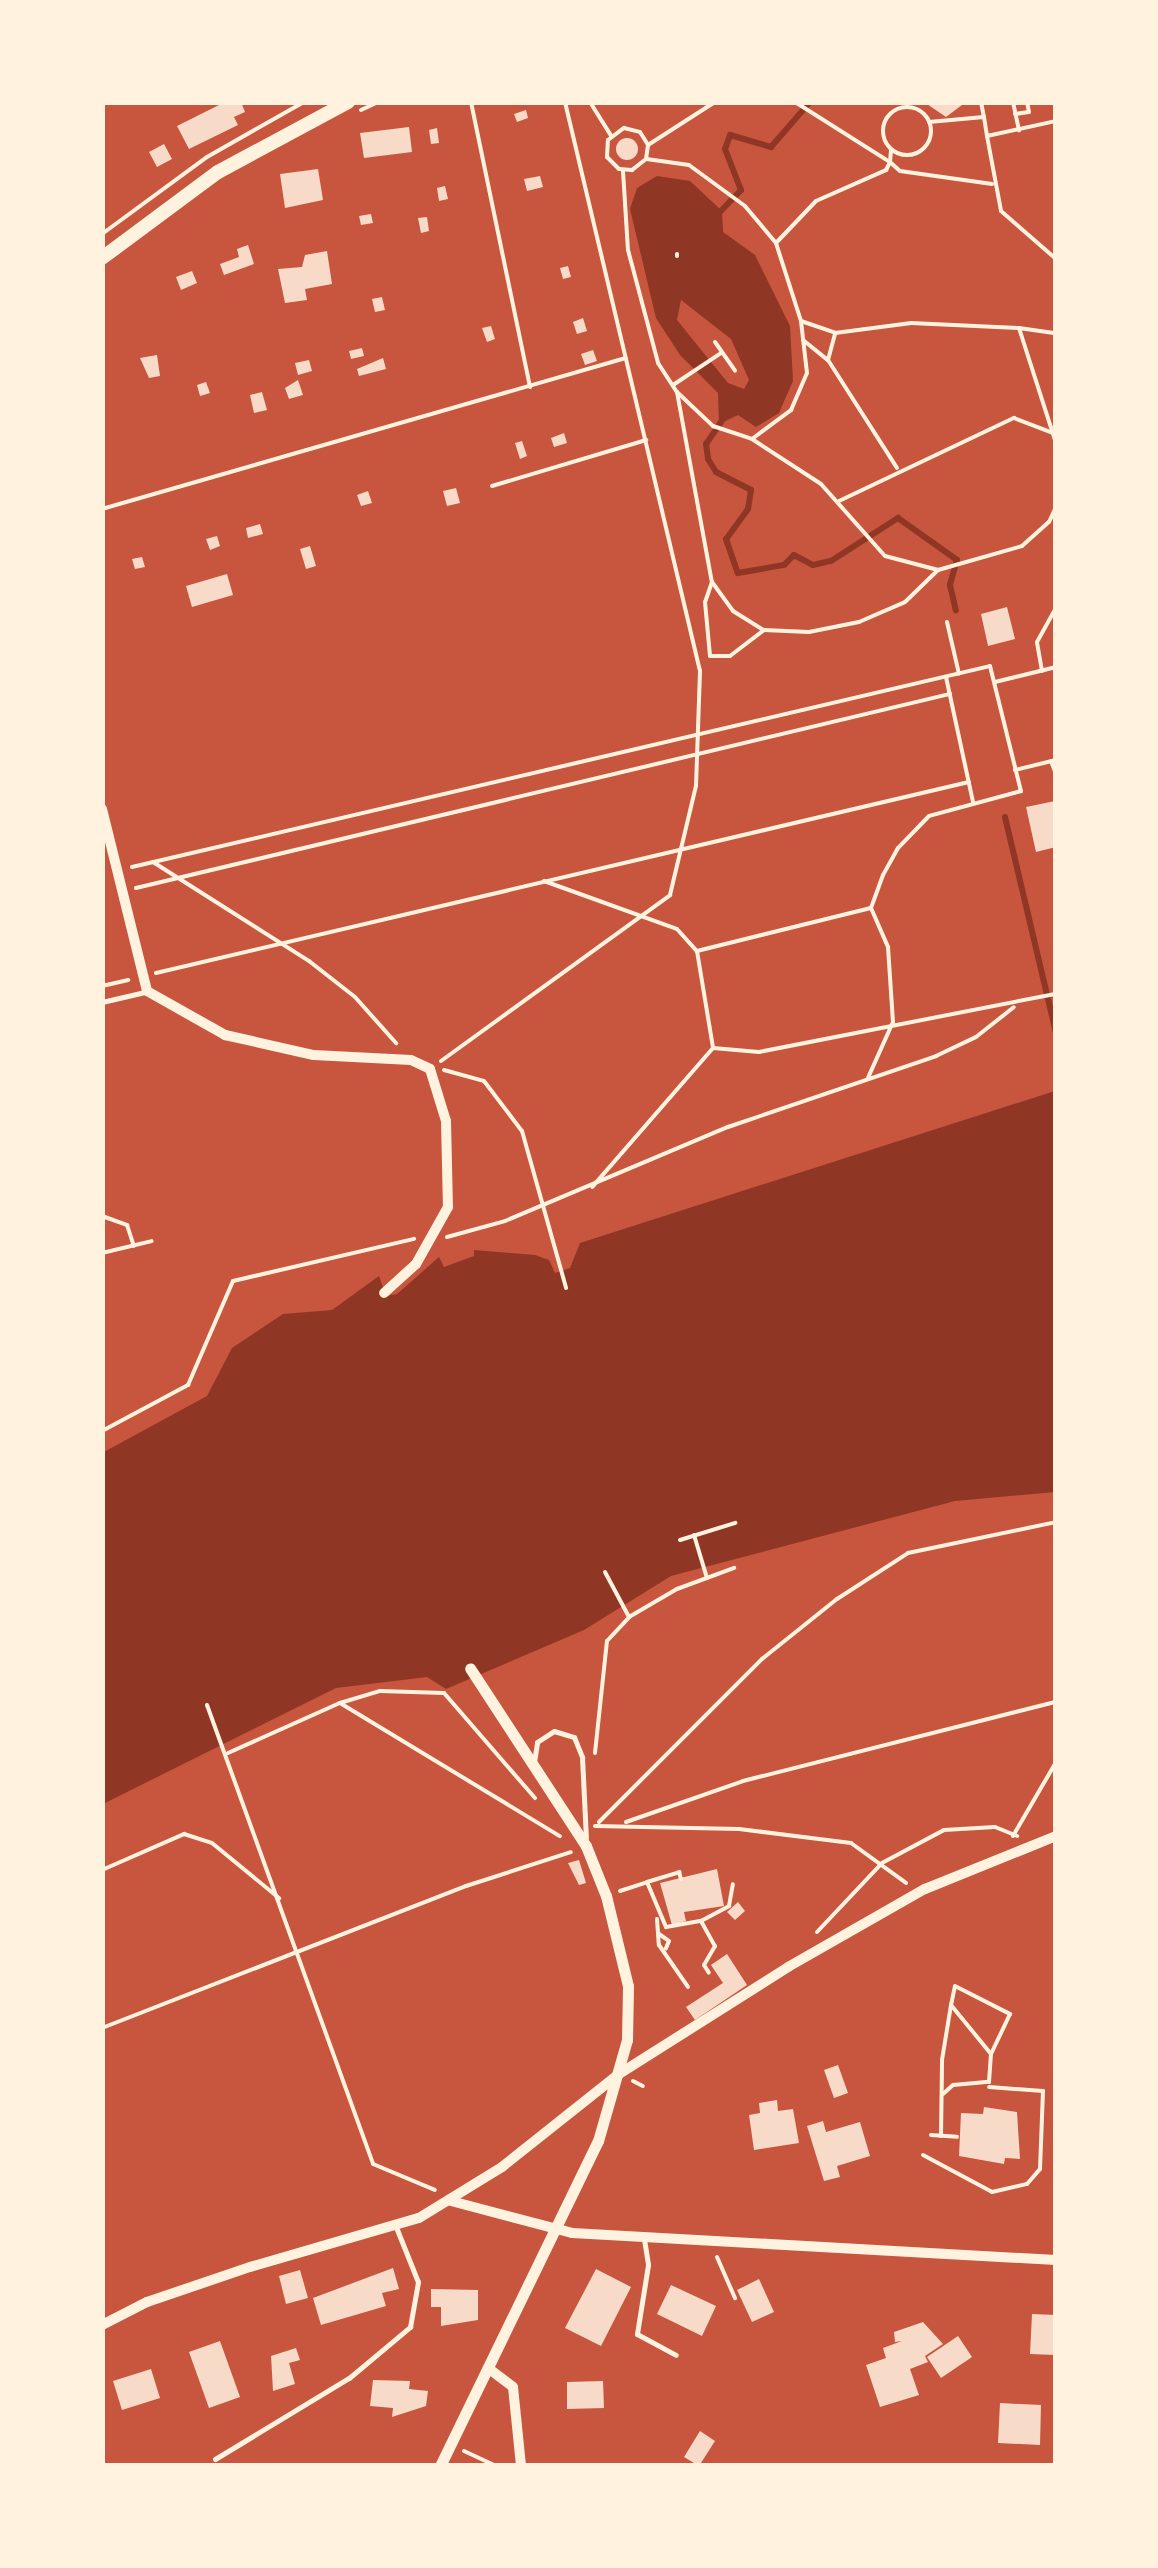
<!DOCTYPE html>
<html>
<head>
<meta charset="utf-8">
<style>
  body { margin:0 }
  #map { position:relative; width:1158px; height:2568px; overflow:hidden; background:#c8553d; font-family:Commissioner,sans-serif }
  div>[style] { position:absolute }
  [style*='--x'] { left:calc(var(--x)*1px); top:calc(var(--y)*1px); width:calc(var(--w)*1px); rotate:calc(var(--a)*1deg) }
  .water>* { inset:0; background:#8f3625 }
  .stream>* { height:6px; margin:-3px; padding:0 3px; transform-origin:3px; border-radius:3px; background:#8f3625 }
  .building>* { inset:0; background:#f7dbc8 }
  .round { border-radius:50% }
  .path>* { height:4px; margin:-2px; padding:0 2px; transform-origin:2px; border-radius:2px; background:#fff3e0 }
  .path>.ring { margin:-2px; padding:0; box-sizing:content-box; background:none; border:4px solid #fff3e0; border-radius:50% }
  .service>* { height:5px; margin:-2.5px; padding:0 2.5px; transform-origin:2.5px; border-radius:2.5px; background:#fff3e0 }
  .minor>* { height:10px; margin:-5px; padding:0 5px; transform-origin:5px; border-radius:5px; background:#fff3e0 }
  .tertiary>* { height:11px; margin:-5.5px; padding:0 5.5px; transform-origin:5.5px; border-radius:5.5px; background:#fff3e0 }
  .secondary>* { height:14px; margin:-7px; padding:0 7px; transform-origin:7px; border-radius:7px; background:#fff3e0 }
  span { translate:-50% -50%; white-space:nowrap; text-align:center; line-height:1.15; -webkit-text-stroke:10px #fff3e0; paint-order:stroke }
  .frame { position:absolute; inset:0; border:105px solid #fff3e0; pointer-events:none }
</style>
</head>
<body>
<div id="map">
  <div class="water">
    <div style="clip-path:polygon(evenodd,657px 176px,690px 181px,722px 211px,723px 232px,755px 255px,790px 326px,793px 381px,779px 413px,756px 427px,738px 415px,719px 424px,718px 393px,680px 355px,656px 318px,630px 209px,637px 188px,657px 176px,681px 300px,731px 339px,749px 380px,744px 389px,728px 383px,677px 320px,681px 300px)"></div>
    <div style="clip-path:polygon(1055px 1091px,1055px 1492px,955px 1501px,671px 1576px,584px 1630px,446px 1689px,427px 1677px,336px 1688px,103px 1804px,102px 1453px,207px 1396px,232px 1348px,283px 1314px,332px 1310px,379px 1276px,386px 1296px,397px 1294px,439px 1257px,444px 1267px,474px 1256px,474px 1250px,535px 1255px,549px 1260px,555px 1273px,570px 1268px,580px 1243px)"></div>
  </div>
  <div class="stream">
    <div style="--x:716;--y:216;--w:36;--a:-46"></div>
    <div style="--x:741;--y:190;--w:44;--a:-111.3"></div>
    <div style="--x:725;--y:149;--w:15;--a:-70"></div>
    <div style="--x:730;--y:135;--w:43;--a:16.3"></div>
    <div style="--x:771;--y:147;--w:60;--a:-49.1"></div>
    <div style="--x:723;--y:419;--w:30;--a:124"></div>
    <div style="--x:706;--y:444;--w:15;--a:82"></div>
    <div style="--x:708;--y:459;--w:15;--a:58"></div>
    <div style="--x:716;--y:472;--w:39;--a:27"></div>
    <div style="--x:751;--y:490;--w:19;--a:99"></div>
    <div style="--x:748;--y:509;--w:37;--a:126"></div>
    <div style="--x:726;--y:539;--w:36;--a:71"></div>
    <div style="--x:738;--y:573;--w:47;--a:-9.9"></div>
    <div style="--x:784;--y:565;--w:14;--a:-45"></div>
    <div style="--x:794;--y:555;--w:21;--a:28"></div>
    <div style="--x:813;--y:565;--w:18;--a:-13"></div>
    <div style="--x:831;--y:561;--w:80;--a:-32.7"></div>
    <div style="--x:898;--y:518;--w:72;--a:35.4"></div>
    <div style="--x:957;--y:560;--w:26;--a:106"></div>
    <div style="--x:950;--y:585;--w:26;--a:77"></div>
    <div style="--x:1005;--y:817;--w:222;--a:76.7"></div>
  </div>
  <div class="building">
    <div style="clip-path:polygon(225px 102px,241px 102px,245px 112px,234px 117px,238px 125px,189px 149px,177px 126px)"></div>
    <div style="clip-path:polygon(924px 102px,966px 102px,946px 117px)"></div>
    <div style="clip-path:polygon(526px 110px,528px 118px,517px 122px,514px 114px)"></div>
    <div style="clip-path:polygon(409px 127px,412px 152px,364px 158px,360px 133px)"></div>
    <div style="clip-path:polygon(437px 128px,439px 143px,431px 144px,429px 130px)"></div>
    <div class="round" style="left:616px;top:138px;width:22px;height:22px"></div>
    <div style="clip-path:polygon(164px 144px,172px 159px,157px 167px,149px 152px)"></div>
    <div style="clip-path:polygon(318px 169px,323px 200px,285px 208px,280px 174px)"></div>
    <div style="clip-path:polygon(540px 176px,543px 187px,527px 191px,524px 179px)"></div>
    <div style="clip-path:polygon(445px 186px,448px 199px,439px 201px,437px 188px)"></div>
    <div style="clip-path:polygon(371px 214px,373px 223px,361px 225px,359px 216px)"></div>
    <div style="clip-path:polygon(427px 217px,429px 231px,421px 233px,418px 218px)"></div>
    <div style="clip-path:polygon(248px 245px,254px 264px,224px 275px,220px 264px,239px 257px,237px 249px)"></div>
    <div style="clip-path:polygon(327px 251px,332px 284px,305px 289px,307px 300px,285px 303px,278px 269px,302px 267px,305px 255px)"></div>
    <div style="clip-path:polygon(568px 266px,571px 277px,563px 279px,560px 268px)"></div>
    <div style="clip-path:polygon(192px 271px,197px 283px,181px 290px,176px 277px)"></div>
    <div style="clip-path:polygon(382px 297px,385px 310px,375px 312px,372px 299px)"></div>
    <div style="clip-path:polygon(583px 318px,587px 331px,577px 334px,573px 322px)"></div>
    <div style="clip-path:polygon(491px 326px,495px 339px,487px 342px,482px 328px)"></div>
    <div style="clip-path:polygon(362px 348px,364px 356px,351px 359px,349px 351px)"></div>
    <div style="clip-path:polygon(593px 350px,597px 361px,585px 365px,581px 354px)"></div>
    <div style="clip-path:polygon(157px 355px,160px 376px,149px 378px,140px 358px)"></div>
    <div style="clip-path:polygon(383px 358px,386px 369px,359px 376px,357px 369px)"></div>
    <div style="clip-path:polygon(309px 360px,312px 371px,298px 375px,295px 363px)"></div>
    <div style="clip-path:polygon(298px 380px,303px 395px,289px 399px,285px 388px)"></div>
    <div style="clip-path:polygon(206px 382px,210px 393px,200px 396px,197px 385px)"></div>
    <div style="clip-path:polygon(262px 392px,267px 410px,254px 413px,250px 395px)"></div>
    <div style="clip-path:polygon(564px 433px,567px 443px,554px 447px,551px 438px)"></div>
    <div style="clip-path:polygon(522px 441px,527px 456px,520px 459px,515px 443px)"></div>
    <div style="clip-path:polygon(456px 488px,460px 503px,447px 506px,443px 491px)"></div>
    <div style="clip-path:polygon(368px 491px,372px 503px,361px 506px,357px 495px)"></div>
    <div style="clip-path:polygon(260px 524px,263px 534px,248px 538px,246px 528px)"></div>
    <div style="clip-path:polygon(217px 536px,220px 546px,210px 550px,206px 539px)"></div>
    <div style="clip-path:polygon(310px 546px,316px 566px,306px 569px,300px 549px)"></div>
    <div style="clip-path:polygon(142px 557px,145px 567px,135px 569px,132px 559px)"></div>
    <div style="clip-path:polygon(227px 574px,233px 595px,192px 607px,186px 586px)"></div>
    <div style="clip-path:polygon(1007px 607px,1015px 639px,988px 646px,981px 614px)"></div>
    <div style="clip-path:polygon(1055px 801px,1056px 847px,1036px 852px,1026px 807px)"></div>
    <div style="clip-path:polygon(579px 1860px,586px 1883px,579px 1885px,568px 1863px)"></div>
    <div style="clip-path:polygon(717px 1869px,724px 1906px,684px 1912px,686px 1921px,672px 1925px,660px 1883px)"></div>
    <div style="clip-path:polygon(738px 1902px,745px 1911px,735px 1920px,727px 1912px)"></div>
    <div style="clip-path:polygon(727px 1954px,747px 1985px,695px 2020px,686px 2007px,723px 1983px,711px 1965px)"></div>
    <div style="clip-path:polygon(838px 2065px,848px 2093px,834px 2098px,824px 2070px)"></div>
    <div style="clip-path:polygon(777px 2100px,778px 2111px,793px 2109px,799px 2143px,754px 2150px,749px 2115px,760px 2113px,759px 2103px)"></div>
    <div style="clip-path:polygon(984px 2107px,1017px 2112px,1020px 2159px,1005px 2158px,1004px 2164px,959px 2156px,961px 2113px,983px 2114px)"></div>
    <div style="clip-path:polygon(823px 2121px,826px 2132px,860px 2122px,870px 2156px,837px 2166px,840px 2177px,824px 2181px,807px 2126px)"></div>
    <div style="clip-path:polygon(393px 2268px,399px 2289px,382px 2293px,386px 2306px,321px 2325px,313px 2298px)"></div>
    <div style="clip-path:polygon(596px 2269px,631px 2287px,601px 2346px,565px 2328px)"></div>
    <div style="clip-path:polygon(300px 2270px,308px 2298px,286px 2304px,279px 2276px)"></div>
    <div style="clip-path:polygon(759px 2279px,774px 2312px,752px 2322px,737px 2290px)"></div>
    <div style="clip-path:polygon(671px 2285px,716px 2306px,702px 2336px,657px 2314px)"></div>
    <div style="clip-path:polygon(431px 2289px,478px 2290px,478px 2320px,441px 2326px,441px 2307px,431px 2307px)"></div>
    <div style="clip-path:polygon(1032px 2314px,1056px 2315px,1056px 2355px,1030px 2354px)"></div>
    <div style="clip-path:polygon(923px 2322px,943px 2344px,925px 2356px,928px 2362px,910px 2369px,919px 2395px,880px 2407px,866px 2365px,886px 2358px,883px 2348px,902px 2341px,895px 2342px,894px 2332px)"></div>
    <div style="clip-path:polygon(958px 2336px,972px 2357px,941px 2378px,927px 2357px)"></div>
    <div style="clip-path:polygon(220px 2341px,240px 2397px,209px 2408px,189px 2352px)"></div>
    <div style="clip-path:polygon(296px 2348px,300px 2360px,289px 2363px,295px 2384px,273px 2391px,271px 2356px)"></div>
    <div style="clip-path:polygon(151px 2369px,160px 2398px,122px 2410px,113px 2381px)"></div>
    <div style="clip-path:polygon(373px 2380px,410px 2381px,409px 2389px,428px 2391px,426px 2406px,392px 2417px,393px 2408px,370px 2406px)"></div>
    <div style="clip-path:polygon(603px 2381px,604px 2408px,567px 2409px,567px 2382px)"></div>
    <div style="clip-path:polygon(1000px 2403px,1041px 2405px,1040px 2445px,998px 2443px)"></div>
    <div style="clip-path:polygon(700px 2431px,715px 2441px,699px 2466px,684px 2457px)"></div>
  </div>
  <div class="path">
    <div style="--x:471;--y:102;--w:291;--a:78.3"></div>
    <div style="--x:590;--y:102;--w:40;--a:58"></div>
    <div style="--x:795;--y:102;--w:112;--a:32.3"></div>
    <div style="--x:890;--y:162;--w:12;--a:-85"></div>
    <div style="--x:981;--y:102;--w:15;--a:79"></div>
    <div style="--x:1013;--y:102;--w:29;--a:78"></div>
    <div class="ring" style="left:883px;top:107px;width:44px;height:44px"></div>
    <div style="--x:361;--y:110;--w:19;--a:-25"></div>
    <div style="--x:1015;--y:114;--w:14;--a:-8"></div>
    <div style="--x:1029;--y:112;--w:10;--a:-101"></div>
    <div style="--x:929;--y:122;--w:55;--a:-5.2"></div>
    <div style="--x:984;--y:117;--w:19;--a:81"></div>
    <div style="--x:987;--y:136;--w:71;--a:-12.3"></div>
    <div style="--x:987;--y:136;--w:76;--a:79.4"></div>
    <div style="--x:1001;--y:211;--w:73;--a:41.1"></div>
    <div style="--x:648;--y:145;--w:80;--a:-32.7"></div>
    <div style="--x:623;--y:171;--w:79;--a:86.4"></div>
    <div style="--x:628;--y:250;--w:117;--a:75.1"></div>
    <div style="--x:658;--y:363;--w:35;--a:57"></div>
    <div style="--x:677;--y:392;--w:50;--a:43.4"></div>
    <div style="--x:713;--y:426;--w:41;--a:18.4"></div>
    <div style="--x:752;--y:439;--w:49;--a:-36.6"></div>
    <div style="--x:791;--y:410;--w:40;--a:-66.6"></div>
    <div style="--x:807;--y:373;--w:52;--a:-96.6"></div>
    <div style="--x:801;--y:321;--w:82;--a:-107.8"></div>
    <div style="--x:776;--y:243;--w:48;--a:-130"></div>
    <div style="--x:745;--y:206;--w:69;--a:-143.8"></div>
    <div style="--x:689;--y:165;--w:43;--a:-172.1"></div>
    <div style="--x:646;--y:159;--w:18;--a:142"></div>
    <div style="--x:632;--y:170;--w:13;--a:-176"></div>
    <div style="--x:619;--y:169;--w:17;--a:-135"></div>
    <div style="--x:607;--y:157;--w:17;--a:-87"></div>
    <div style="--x:608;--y:140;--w:20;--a:-37"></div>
    <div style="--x:624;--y:128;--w:16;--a:14"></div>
    <div style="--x:640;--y:132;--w:15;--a:58"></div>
    <div style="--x:648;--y:145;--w:14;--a:98"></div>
    <div style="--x:102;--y:234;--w:130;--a:-36.3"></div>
    <div style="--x:207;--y:157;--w:112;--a:-29.6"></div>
    <div style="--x:776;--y:243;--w:58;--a:-46.4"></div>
    <div style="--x:816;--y:201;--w:77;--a:-23.9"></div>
    <div style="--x:886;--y:170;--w:9;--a:-63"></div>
    <div style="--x:890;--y:162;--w:13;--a:42"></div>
    <div style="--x:900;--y:171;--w:93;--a:8"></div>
    <div style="--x:677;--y:254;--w:2;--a:90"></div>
    <div style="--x:801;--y:321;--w:36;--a:19"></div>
    <div style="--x:835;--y:333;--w:77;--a:-7.5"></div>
    <div style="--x:911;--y:323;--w:108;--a:2.7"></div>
    <div style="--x:1019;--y:328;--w:121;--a:72.2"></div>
    <div style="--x:1019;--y:328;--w:37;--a:8"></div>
    <div style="--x:803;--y:340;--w:32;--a:39"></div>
    <div style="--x:828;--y:360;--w:128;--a:57.4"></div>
    <div style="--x:715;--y:342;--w:35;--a:55"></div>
    <div style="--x:828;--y:360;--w:28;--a:-75"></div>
    <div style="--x:673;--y:385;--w:58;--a:-33.7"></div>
    <div style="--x:677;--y:392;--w:193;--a:79.6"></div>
    <div style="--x:712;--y:582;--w:36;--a:54"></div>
    <div style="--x:733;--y:611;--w:36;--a:32"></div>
    <div style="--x:764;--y:630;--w:45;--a:2.5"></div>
    <div style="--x:809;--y:632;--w:51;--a:-11.3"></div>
    <div style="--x:859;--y:622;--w:50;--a:-23.5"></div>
    <div style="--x:905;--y:602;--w:46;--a:-44.1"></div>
    <div style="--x:938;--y:570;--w:87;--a:-15.9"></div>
    <div style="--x:1022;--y:546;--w:36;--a:-42"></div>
    <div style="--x:1049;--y:522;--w:17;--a:-65"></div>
    <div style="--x:752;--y:439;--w:82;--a:33.1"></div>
    <div style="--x:821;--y:484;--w:96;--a:48.4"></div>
    <div style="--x:885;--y:556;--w:55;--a:14.8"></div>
    <div style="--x:492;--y:486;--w:161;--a:-16.6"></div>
    <div style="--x:839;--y:501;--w:194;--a:-25.4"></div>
    <div style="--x:1014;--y:418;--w:40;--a:21"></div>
    <div style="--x:102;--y:509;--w:545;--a:-16.08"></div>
    <div style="--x:712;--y:582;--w:21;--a:109"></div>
    <div style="--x:705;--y:602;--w:54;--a:84.7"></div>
    <div style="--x:710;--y:656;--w:20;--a:0"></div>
    <div style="--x:730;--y:656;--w:43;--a:-37.4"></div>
    <div style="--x:947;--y:622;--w:53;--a:77"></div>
    <div style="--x:1042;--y:671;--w:29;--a:-100"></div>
    <div style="--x:1037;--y:642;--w:39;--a:-61"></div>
    <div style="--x:946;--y:677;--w:128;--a:77.8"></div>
    <div style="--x:995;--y:682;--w:63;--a:-13.8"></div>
    <div style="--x:1051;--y:761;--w:14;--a:69"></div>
    <div style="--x:1015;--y:770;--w:42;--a:-13.7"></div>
    <div style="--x:153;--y:862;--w:185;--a:32.4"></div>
    <div style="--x:309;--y:961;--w:58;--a:38"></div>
    <div style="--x:355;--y:997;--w:62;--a:48.3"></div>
    <div style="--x:132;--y:867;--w:881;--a:-13.18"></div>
    <div style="--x:990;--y:666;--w:129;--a:76.1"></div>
    <div style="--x:1021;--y:791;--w:95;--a:164.8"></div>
    <div style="--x:929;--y:816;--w:45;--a:134.1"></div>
    <div style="--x:898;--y:848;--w:31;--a:119"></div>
    <div style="--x:883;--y:875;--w:35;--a:110"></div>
    <div style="--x:871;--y:908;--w:43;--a:66.4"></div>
    <div style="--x:888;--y:947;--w:75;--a:86.2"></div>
    <div style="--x:893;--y:1022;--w:61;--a:114.1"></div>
    <div style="--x:544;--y:881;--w:141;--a:19.8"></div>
    <div style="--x:677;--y:929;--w:30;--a:48"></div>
    <div style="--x:697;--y:951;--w:98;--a:80.6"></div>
    <div style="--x:713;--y:1048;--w:184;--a:131"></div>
    <div style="--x:136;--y:888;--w:837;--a:-13.41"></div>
    <div style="--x:697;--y:951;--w:179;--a:-13.9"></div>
    <div style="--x:156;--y:973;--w:835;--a:-13.22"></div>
    <div style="--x:102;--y:986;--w:27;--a:-13"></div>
    <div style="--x:713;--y:1048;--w:46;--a:5"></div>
    <div style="--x:759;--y:1052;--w:303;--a:-11.1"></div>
    <div style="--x:441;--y:1061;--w:283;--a:-35.9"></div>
    <div style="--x:670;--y:895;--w:112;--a:-76.6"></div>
    <div style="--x:696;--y:786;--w:115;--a:-88"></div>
    <div style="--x:700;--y:671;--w:585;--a:-103.35"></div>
    <div style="--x:444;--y:1070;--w:41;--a:15.4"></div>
    <div style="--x:484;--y:1081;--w:63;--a:52.8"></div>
    <div style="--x:522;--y:1131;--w:163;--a:74.3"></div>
    <div style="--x:102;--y:1216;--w:27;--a:20"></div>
    <div style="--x:127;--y:1225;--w:22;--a:72"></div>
    <div style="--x:447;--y:1237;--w:60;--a:-15.4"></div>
    <div style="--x:505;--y:1221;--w:242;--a:-22.9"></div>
    <div style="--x:728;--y:1127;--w:220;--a:-18.8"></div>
    <div style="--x:936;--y:1056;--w:44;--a:-25.4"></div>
    <div style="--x:976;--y:1037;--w:48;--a:-38.3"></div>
    <div style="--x:102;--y:1253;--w:51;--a:-13.5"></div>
    <div style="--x:102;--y:1431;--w:98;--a:-28.1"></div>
    <div style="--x:188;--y:1385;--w:113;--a:-66.6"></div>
    <div style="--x:233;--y:1281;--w:186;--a:-13.1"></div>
    <div style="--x:694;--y:1535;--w:45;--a:73.2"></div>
    <div style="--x:680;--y:1540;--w:58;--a:-17.2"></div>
    <div style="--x:629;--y:1617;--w:56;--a:-30.3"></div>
    <div style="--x:677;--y:1589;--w:61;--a:-20.2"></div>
    <div style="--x:340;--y:1703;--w:42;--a:-16.7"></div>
    <div style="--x:380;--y:1691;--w:64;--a:1.8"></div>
    <div style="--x:444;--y:1693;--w:139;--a:49.1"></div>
    <div style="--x:207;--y:1705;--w:488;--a:70.1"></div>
    <div style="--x:373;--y:2164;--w:67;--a:22.8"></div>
    <div style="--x:228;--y:1753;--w:123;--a:-24.1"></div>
    <div style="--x:340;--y:1703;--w:257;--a:31.2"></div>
    <div style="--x:595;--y:1753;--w:113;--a:-83.9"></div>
    <div style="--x:607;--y:1641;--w:33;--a:-47"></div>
    <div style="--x:629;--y:1617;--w:51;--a:-118.1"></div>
    <div style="--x:599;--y:1822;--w:231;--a:-45"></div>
    <div style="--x:762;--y:1659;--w:96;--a:-38.7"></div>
    <div style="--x:837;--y:1599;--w:85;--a:-32.9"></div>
    <div style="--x:908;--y:1553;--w:151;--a:-11.8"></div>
    <div style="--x:626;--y:1822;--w:124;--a:-19.3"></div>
    <div style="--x:743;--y:1781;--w:323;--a:-14.2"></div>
    <div style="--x:595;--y:1826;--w:144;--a:1.2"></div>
    <div style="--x:739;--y:1829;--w:113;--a:7.1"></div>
    <div style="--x:851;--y:1843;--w:68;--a:36"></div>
    <div style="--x:1013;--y:1836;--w:86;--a:-59.8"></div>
    <div style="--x:102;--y:1870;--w:90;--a:-23.7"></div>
    <div style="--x:184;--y:1834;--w:29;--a:18"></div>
    <div style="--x:212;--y:1843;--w:87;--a:39.4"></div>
    <div style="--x:647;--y:1882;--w:34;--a:-17"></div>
    <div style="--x:679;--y:1872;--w:7;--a:74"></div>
    <div style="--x:620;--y:1891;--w:28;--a:-18"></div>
    <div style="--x:647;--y:1882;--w:49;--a:67.1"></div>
    <div style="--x:666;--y:1927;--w:36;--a:-10"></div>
    <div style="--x:701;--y:1921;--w:29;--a:61"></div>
    <div style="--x:715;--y:1946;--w:22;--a:120"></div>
    <div style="--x:704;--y:1965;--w:9;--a:58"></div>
    <div style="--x:657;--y:1919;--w:26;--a:86"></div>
    <div style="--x:659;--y:1945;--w:51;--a:55.4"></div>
    <div style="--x:701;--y:1921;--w:32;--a:-28"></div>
    <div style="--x:729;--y:1906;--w:22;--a:-80"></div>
    <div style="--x:817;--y:1932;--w:95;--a:-46.7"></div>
    <div style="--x:882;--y:1863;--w:70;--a:-28"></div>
    <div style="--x:944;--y:1830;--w:51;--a:-3.4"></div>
    <div style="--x:995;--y:1827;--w:24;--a:22"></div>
    <div style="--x:659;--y:1934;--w:12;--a:35"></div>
    <div style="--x:669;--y:1941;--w:8;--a:113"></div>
    <div style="--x:102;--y:2028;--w:391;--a:-21.3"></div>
    <div style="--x:466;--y:1886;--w:110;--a:-17.9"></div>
    <div style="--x:633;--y:2081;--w:11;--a:27"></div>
    <div style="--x:943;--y:2094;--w:13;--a:-42"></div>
    <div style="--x:953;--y:2085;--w:36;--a:-5"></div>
    <div style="--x:989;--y:2082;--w:28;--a:-86"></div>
    <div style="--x:991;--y:2054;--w:63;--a:-129.2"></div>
    <div style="--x:951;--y:2005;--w:19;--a:-78"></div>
    <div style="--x:955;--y:1986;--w:62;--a:27"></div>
    <div style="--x:1010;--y:2014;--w:44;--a:115.4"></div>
    <div style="--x:931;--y:2135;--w:26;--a:4"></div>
    <div style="--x:941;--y:2136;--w:76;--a:-89.2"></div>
    <div style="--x:942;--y:2060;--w:56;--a:-80.7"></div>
    <div style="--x:923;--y:2155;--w:78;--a:28.2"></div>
    <div style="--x:992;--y:2192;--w:36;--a:-13"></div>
    <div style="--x:1027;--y:2184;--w:20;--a:-49"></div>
    <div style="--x:1040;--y:2169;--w:78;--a:-87.8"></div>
    <div style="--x:1043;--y:2091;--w:54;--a:-175.8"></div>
    <div style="--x:717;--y:2257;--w:45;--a:66.3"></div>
    <div style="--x:464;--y:2451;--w:35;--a:25"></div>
  </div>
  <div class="service">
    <div style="--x:102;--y:1002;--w:44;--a:-13.1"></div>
    <div style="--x:534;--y:1762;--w:20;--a:-81"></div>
    <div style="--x:537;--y:1742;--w:20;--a:-33"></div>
    <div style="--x:554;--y:1731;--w:21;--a:17"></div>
    <div style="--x:574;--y:1737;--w:22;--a:68"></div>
    <div style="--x:582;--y:1757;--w:81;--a:87.2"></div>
    <div style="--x:644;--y:2239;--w:26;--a:81"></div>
    <div style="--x:648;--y:2265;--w:70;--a:99.1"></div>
    <div style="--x:637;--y:2334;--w:44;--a:28.3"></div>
    <div style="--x:215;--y:2459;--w:157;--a:-31.2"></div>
    <div style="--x:349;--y:2378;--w:80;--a:-39.9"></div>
    <div style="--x:410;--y:2327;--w:46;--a:-79.9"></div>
    <div style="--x:418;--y:2282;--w:59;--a:-111.8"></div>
  </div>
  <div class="minor">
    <div style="--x:102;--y:809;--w:187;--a:76.1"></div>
    <div style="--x:147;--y:991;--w:90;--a:29.4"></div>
    <div style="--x:225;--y:1035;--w:91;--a:12.7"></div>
    <div style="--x:314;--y:1055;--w:97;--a:3"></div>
    <div style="--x:411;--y:1060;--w:21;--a:25"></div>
    <div style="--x:430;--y:1069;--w:54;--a:72.9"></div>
    <div style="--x:446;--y:1121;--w:86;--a:88.7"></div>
    <div style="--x:448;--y:1207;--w:65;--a:119.3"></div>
    <div style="--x:416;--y:1264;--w:43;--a:137.8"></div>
    <div style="--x:451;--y:2201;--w:125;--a:14.8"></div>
    <div style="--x:572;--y:2233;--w:485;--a:3.2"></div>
    <div style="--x:102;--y:2325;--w:51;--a:-27.1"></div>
    <div style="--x:147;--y:2302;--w:109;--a:-18.8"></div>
    <div style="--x:250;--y:2267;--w:176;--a:-16.2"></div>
    <div style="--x:419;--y:2218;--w:97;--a:-31.6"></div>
    <div style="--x:502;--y:2167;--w:149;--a:-38.5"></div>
    <div style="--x:619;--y:2074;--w:200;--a:-32.3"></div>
    <div style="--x:788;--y:1967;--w:158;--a:-29.7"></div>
    <div style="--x:925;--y:1889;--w:141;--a:-22"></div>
    <div style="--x:488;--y:2368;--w:31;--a:37"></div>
    <div style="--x:513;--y:2387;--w:79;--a:84.2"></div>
  </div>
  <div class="tertiary">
    <div style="--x:440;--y:2466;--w:361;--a:-64.1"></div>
    <div style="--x:598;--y:2141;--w:105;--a:-74"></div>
    <div style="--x:627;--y:2040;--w:54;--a:-88.9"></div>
    <div style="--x:628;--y:1986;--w:93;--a:-103.7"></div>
    <div style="--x:606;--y:1896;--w:54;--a:-111.8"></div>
    <div style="--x:586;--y:1846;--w:212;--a:-123.1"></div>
  </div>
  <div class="secondary">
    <div style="--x:102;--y:258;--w:144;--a:-36.6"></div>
    <div style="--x:218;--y:172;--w:148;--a:-28.3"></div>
  </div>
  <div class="frame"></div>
</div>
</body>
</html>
